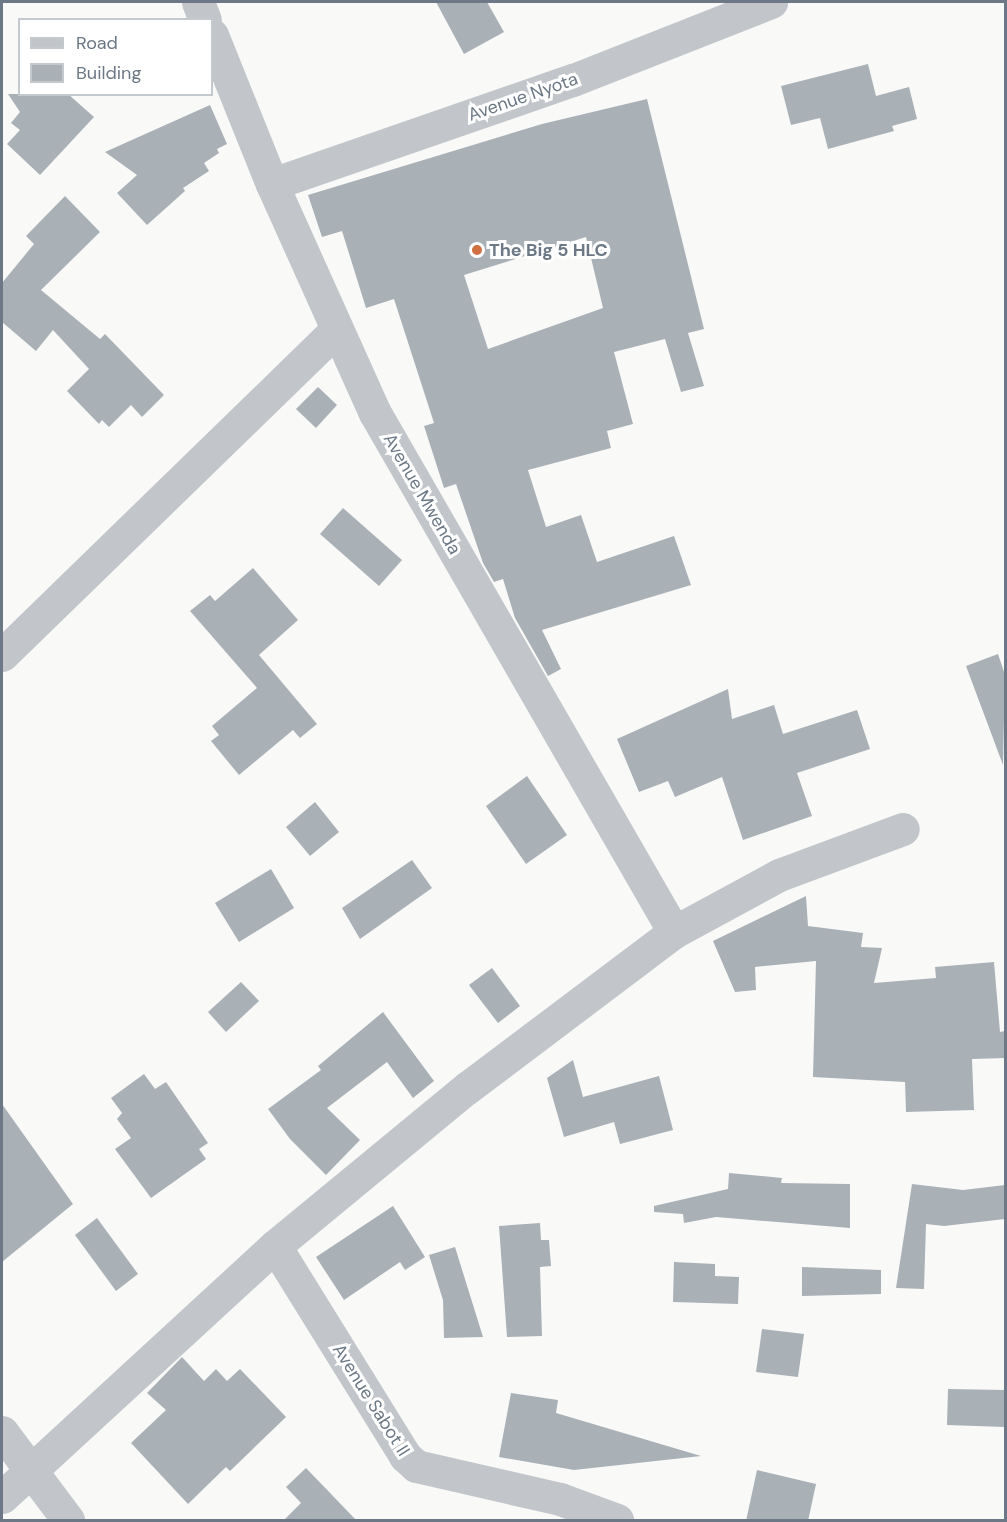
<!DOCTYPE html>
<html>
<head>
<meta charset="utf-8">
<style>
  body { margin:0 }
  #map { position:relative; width:1007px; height:1522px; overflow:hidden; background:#f9faf8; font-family:"DM Sans",sans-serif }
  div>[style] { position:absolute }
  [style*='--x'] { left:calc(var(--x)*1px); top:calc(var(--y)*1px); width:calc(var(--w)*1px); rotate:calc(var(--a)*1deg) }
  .building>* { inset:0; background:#a9b0b6 }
  .minor>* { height:33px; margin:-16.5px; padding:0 16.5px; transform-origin:16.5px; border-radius:16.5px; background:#c2c5c9 }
  .dots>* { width:16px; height:16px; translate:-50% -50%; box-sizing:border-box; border:3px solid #fff; border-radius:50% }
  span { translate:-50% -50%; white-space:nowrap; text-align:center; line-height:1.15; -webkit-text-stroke:6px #fff; paint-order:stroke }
  .street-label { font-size:18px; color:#6c7885 }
  .poi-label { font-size:18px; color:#6c7885; font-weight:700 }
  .left { translate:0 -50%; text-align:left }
  .frame { position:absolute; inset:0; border:3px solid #6c7885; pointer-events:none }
  .legend { position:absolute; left:18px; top:18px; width:195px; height:78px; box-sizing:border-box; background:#fff; border:2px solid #c4c9ce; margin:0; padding:8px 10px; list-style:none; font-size:18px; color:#6c7885 }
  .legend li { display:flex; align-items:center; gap:12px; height:30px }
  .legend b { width:30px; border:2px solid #c4c9ce }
</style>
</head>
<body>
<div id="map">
  <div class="building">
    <div style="clip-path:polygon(436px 2px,487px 2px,504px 32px,464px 54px)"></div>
    <div style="clip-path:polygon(868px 64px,876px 96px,909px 87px,917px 119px,892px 126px,894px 131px,828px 149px,820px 118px,791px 125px,781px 86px)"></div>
    <div style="clip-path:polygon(8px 94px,68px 94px,94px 117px,40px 175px,7px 144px,20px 130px,11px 123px,20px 112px)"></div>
    <div style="clip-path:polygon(evenodd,647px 99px,704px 329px,688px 333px,704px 386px,681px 392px,665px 339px,614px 352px,633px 424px,607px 431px,611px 448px,528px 470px,546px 527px,581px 515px,597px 562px,674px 536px,691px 585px,542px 630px,561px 669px,548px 676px,515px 618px,503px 579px,494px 582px,483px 563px,456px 484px,444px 488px,424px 426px,434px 423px,394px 299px,366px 308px,342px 231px,322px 237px,308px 195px,542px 124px,647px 99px,586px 237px,603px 308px,488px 349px,464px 275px,586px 237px)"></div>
    <div style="clip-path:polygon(210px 105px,227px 144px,217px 149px,219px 153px,204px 163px,209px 171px,183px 188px,185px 191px,147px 225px,117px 193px,137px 175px,105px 152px)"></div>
    <div style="clip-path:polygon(65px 196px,100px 232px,41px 290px,100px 339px,105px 334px,164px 395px,142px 417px,131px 405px,109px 427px,102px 420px,99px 424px,67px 391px,89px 369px,53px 330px,36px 351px,2px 322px,2px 283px,34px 244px,26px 236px)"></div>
    <div style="clip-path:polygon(318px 387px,337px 405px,316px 428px,296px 409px)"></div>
    <div style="clip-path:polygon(343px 508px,402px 560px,379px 586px,320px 534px)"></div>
    <div style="clip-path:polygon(253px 568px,298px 620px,259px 655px,317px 724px,300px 738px,293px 730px,239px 775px,211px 741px,219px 735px,212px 726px,257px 688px,190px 611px,210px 595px,215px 601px)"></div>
    <div style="clip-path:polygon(998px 654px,1005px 675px,1003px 765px,966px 666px)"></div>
    <div style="clip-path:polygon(728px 689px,732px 719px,774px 705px,783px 734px,857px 710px,870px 749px,797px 773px,812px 816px,743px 840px,722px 777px,675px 797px,668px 781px,639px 792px,617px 739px)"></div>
    <div style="clip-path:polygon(527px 776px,567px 835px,526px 864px,486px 806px)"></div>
    <div style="clip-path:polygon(315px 802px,339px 832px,310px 856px,286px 827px)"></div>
    <div style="clip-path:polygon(412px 860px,432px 888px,360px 939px,342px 908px)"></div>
    <div style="clip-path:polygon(271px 869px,294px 908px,239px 942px,215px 903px)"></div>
    <div style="clip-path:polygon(806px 896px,808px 926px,863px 933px,861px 947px,882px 948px,874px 983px,936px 978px,935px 967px,994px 962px,1000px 1032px,1005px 1031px,1005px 1058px,972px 1059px,974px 1110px,906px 1112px,905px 1082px,813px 1077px,816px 961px,755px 967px,756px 990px,735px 992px,713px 941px)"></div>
    <div style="clip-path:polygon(492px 968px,520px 1006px,498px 1023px,469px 985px)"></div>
    <div style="clip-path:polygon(241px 982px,259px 1001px,226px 1032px,208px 1012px)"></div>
    <div style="clip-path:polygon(383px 1012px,434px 1081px,413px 1098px,387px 1062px,327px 1108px,360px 1140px,326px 1175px,290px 1139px,268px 1109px,321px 1070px,318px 1066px)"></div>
    <div style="clip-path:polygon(573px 1060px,583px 1097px,659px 1076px,673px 1130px,620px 1144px,614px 1122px,564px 1137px,547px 1078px)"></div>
    <div style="clip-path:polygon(144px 1074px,155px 1089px,166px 1082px,208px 1143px,199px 1149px,206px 1159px,151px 1198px,115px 1149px,131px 1138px,117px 1119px,122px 1113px,111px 1098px)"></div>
    <div style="clip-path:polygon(2px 1104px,73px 1204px,2px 1262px)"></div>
    <div style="clip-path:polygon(729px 1173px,782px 1178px,781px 1183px,850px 1184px,850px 1228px,716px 1217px,684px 1223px,683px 1214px,654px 1212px,654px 1206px,728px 1189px)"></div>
    <div style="clip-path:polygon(912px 1184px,963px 1190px,1005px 1185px,1005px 1219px,944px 1226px,926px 1224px,924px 1289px,896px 1288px)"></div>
    <div style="clip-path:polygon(393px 1206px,425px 1257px,405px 1270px,400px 1262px,344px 1300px,316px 1257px)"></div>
    <div style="clip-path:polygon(97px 1218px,138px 1274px,116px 1291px,75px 1235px)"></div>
    <div style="clip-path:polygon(540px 1223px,541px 1240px,549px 1240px,551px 1266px,540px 1267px,542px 1336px,507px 1337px,499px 1226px)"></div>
    <div style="clip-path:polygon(455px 1247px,483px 1337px,444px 1338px,443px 1300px,429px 1255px)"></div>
    <div style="clip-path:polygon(674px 1262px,715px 1264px,715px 1276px,739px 1277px,738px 1304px,673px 1302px)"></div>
    <div style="clip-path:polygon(802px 1267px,881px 1270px,881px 1294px,802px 1296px)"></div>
    <div style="clip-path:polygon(762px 1329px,804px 1334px,798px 1377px,756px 1372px)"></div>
    <div style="clip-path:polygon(182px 1357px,204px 1381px,216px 1369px,227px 1381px,240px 1369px,286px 1417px,230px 1471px,226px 1467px,188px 1504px,131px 1443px,166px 1410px,147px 1393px)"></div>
    <div style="clip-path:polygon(948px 1389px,1005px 1390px,1005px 1427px,947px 1425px)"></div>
    <div style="clip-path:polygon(511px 1393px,558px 1400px,556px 1413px,701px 1456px,574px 1470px,499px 1457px)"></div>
    <div style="clip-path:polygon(306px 1468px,357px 1521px,283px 1521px,301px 1503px,286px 1487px)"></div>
    <div style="clip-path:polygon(757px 1470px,816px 1484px,808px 1521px,746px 1521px)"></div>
  </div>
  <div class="minor">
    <div style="--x:198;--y:2;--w:19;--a:69"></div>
    <div style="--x:212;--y:35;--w:161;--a:68.1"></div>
    <div style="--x:272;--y:184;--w:251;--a:65.8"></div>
    <div style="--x:375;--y:413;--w:599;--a:60.05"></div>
    <div style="--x:272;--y:184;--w:318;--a:-19.1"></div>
    <div style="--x:573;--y:80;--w:213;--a:-21.5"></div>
    <div style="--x:2;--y:655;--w:467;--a:-44.2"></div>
    <div style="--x:275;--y:1246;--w:247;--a:58.2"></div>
    <div style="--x:405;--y:1456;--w:15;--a:42"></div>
    <div style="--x:416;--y:1466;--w:148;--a:12.9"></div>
    <div style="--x:560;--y:1499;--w:61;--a:20.2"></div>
    <div style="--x:2;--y:1432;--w:110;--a:53.1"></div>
    <div style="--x:2;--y:1497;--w:371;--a:-42.6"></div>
    <div style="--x:275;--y:1246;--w:249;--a:-39.5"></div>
    <div style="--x:467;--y:1088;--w:259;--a:-37"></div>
    <div style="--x:674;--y:932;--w:119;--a:-28.5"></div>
    <div style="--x:779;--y:875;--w:132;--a:-20.4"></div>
  </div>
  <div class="dots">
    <div style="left:477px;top:250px;background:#d17041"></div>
  </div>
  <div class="street-label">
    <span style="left:523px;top:97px;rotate:-19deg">Avenue Nyota</span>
    <span style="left:422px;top:494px;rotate:60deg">Avenue Mwenda</span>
    <span style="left:371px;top:1400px;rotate:58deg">Avenue Sabot II</span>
  </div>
  <div class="poi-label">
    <span class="left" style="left:489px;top:250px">The Big 5 HLC</span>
  </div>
  <div class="frame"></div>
  <ul class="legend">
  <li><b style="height:8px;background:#c2c5c9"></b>Road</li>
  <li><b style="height:16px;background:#a9b0b6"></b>Building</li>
  </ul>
</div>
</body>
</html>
